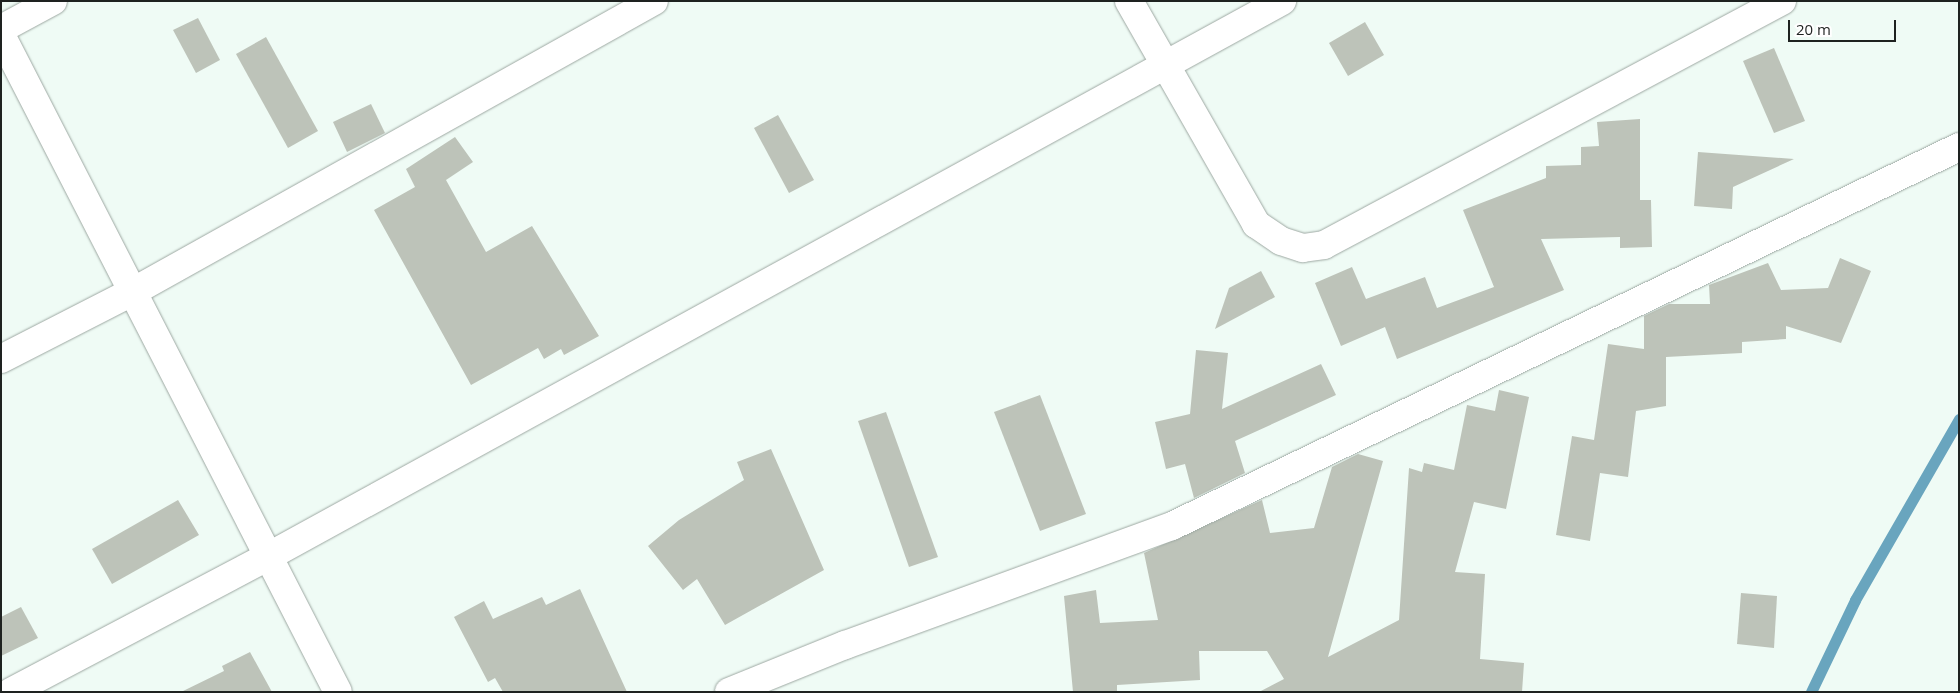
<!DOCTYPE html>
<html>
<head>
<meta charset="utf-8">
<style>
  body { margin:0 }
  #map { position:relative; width:1960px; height:693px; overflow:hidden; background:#effbf5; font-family:"Open Sans",sans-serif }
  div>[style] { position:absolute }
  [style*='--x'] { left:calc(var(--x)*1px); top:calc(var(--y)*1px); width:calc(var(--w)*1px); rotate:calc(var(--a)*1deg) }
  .stream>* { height:11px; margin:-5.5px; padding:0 5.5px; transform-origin:5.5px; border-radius:5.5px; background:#69a5be }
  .building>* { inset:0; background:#bdc3b9 }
  .roads { filter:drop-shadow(0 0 1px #9da8a2) drop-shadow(0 0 1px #9da8a2) }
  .minor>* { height:28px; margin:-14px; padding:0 14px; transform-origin:14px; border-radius:14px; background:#fff }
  span { translate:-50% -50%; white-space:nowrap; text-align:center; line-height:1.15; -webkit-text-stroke:4.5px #fff; paint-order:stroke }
  .frame { position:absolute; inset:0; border:2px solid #1e2220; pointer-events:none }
  .scale { position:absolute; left:1788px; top:20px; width:108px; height:22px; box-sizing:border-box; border:2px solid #1e2220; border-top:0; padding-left:6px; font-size:15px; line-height:18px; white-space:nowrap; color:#1e2220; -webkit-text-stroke:4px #fff; paint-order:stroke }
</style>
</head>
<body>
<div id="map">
  <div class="stream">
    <div style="--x:1811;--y:692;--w:102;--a:-64.4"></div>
    <div style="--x:1855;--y:600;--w:209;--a:-60.1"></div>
  </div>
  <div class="building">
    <div style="clip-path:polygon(198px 18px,220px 60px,196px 73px,173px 30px)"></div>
    <div style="clip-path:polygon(1365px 22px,1384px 55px,1348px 76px,1329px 43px)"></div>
    <div style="clip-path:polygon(266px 37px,318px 131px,288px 148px,236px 54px)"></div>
    <div style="clip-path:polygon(1774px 48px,1805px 121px,1774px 133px,1743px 61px)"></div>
    <div style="clip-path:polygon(371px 104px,385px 133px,347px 152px,333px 122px)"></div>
    <div style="clip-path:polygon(778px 115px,814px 180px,789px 193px,754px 128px)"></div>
    <div style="clip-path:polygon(1640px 119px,1640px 200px,1651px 200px,1652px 247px,1620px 248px,1620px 237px,1541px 239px,1564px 290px,1397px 359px,1385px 327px,1341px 346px,1315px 283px,1352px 267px,1366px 299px,1425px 277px,1437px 308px,1494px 287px,1463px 210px,1546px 178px,1546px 166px,1581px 165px,1581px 147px,1599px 146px,1597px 122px)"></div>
    <div style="clip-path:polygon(455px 137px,473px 162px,446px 180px,486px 252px,532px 226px,599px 336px,564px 355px,561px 349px,544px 359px,538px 348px,471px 385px,374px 210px,415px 187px,406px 169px)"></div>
    <div style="clip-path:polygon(1698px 152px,1794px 159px,1733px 187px,1732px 209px,1694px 206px)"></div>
    <div style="clip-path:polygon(1840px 258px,1871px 271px,1841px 343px,1786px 326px,1786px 339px,1742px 342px,1742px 353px,1666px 357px,1666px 406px,1636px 411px,1628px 477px,1600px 473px,1590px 541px,1556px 535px,1572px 436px,1594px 440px,1608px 344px,1644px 349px,1644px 316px,1669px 304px,1710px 304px,1709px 285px,1768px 263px,1781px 290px,1828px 288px)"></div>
    <div style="clip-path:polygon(1261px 271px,1275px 297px,1215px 329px,1229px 288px)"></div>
    <div style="clip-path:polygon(1196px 350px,1228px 353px,1222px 409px,1321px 364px,1336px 395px,1235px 441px,1245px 473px,1194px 498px,1185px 464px,1166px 469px,1155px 422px,1190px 414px)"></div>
    <div style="clip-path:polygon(1499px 390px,1529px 397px,1506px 509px,1474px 502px,1455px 572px,1485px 574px,1480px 659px,1524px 663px,1522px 692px,1259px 692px,1284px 679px,1267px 651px,1199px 651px,1200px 680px,1117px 685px,1117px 692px,1073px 692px,1064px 596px,1096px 590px,1100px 623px,1158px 620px,1144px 553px,1262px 500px,1270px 533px,1314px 528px,1332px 467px,1358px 454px,1383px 461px,1328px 657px,1399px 620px,1409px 468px,1422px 472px,1424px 463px,1454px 470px,1467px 405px,1495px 411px)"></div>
    <div style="clip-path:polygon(1040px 395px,1086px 514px,1040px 531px,994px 412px)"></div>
    <div style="clip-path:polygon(886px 412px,938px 557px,909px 567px,858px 421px)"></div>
    <div style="clip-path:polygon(771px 449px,824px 570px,725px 625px,697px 579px,683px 590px,648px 546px,679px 520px,744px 480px,737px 462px)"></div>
    <div style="clip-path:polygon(178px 500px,199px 535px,112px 584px,92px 549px)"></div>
    <div style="clip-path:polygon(580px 589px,627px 692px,503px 692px,495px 678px,488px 682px,454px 617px,484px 601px,493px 619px,542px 597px,546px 605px)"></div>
    <div style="clip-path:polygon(1741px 593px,1777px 596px,1774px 648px,1737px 644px)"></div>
    <div style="clip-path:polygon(21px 607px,38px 638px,1px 656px,1px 617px)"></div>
    <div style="clip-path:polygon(250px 652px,272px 692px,181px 692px,224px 671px,222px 666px)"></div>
  </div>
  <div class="roads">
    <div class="minor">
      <div style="--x:1129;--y:1;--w:257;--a:60.3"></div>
      <div style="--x:1256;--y:224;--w:30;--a:34"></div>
      <div style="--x:1281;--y:241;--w:23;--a:18"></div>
      <div style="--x:1303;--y:248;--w:21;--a:-8"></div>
      <div style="--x:1324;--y:245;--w:519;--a:-28.05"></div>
      <div style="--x:1;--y:29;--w:59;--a:-28.3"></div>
      <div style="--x:1;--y:35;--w:738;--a:62.85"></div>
      <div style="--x:1;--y:359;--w:152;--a:-27.1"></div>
      <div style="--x:136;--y:290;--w:593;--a:-29.16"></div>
      <div style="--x:11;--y:692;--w:294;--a:-27.8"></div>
      <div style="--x:271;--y:555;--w:1153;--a:-28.72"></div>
      <div style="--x:729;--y:692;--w:125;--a:-22.1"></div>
      <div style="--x:845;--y:645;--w:348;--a:-20"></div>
      <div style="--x:1172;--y:526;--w:874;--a:-25.71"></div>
    </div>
  </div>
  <div class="frame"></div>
  <div class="scale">20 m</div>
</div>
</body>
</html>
